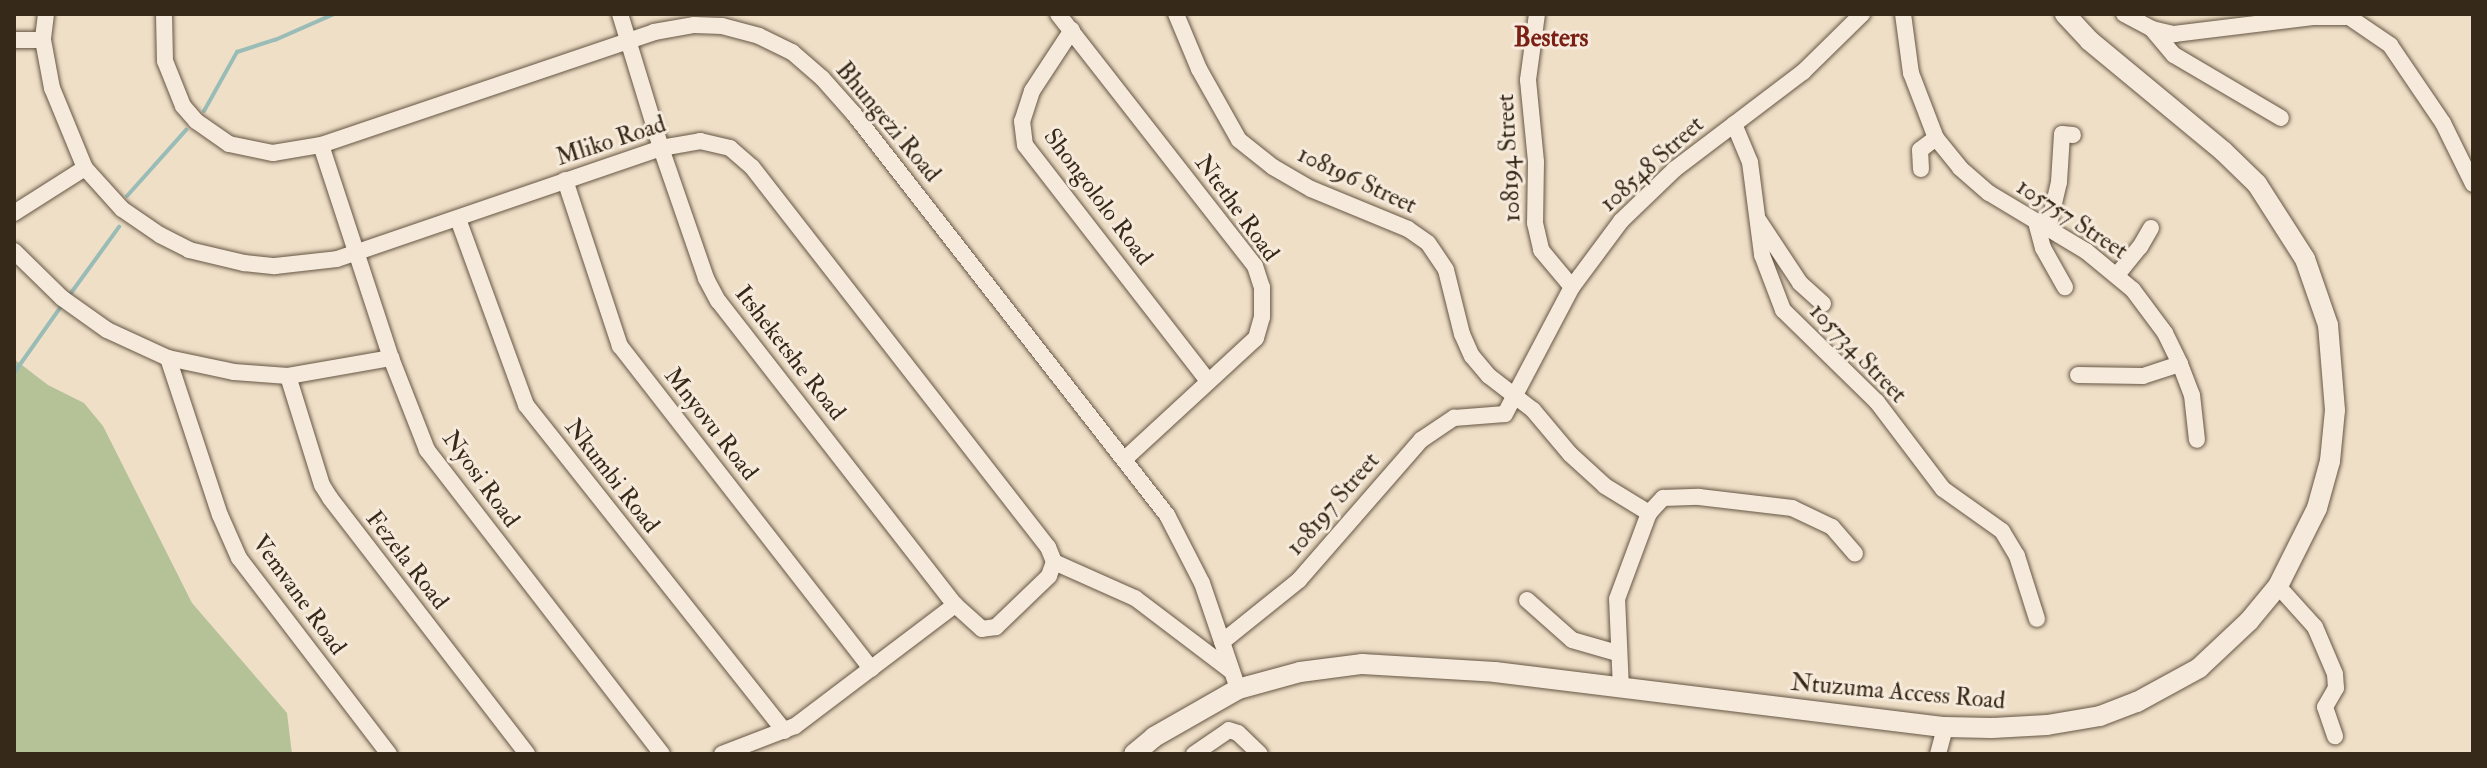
<!DOCTYPE html>
<html>
<head>
<meta charset="utf-8">
<style>
  body { margin:0 }
  #map { position:relative; width:2487px; height:768px; overflow:hidden; background:#efdfc7; font-family:"IM FELL Double Pica",serif }
  div>[style] { position:absolute }
  [style*='--x'] { left:calc(var(--x)*1px); top:calc(var(--y)*1px); width:calc(var(--w)*1px); rotate:calc(var(--a)*1deg) }
  .green>* { inset:0; background:#b5c298 }
  .stream>* { height:4px; margin:-2px; padding:0 2px; transform-origin:2px; border-radius:2px; background:#9abcb7 }
  .roads { filter:drop-shadow(0 0 2px #655644) drop-shadow(0 0 2px #655644) }
  .minor>* { height:16px; margin:-8px; padding:0 8px; transform-origin:8px; border-radius:8px; background:#f5eadb }
  .tertiary>* { height:20px; margin:-10px; padding:0 10px; transform-origin:10px; border-radius:10px; background:#f5eadb }
  span { translate:-50% -50%; white-space:nowrap; text-align:center; line-height:1.15; -webkit-text-stroke:6px #f5eadb; paint-order:stroke }
  .street-label { font-size:24px; color:#372919 }
  .neighbourhood-label { font-size:26px; color:#7a1f14; font-weight:700 }
  .frame { position:absolute; inset:0; border:16px solid #372919; pointer-events:none }
</style>
</head>
<body>
<div id="map">
  <div class="green">
    <div style="clip-path:polygon(14px 359px,48px 385px,84px 403px,103px 426px,192px 603px,287px 713px,292px 754px,14px 754px)"></div>
  </div>
  <div class="stream">
    <div style="--x:204;--y:111;--w:68;--a:-60.8"></div>
    <div style="--x:237;--y:52;--w:40;--a:-18"></div>
    <div style="--x:275;--y:40;--w:64;--a:-23.8"></div>
    <div style="--x:127;--y:196;--w:89;--a:-48.2"></div>
    <div style="--x:71;--y:293;--w:82;--a:-54"></div>
    <div style="--x:14;--y:373;--w:80;--a:-54.7"></div>
  </div>
  <div class="roads">
    <div class="minor">
      <div style="--x:46;--y:14;--w:26;--a:97"></div>
      <div style="--x:43;--y:40;--w:49;--a:79.4"></div>
      <div style="--x:52;--y:88;--w:87;--a:67.6"></div>
      <div style="--x:85;--y:168;--w:55;--a:47.9"></div>
      <div style="--x:122;--y:209;--w:46;--a:34.4"></div>
      <div style="--x:160;--y:235;--w:33;--a:27"></div>
      <div style="--x:189;--y:250;--w:57;--a:13.3"></div>
      <div style="--x:244;--y:263;--w:31;--a:6"></div>
      <div style="--x:275;--y:266;--w:62;--a:-6.4"></div>
      <div style="--x:337;--y:259;--w:342;--a:-18.9"></div>
      <div style="--x:661;--y:148;--w:40;--a:-10"></div>
      <div style="--x:700;--y:141;--w:31;--a:13"></div>
      <div style="--x:730;--y:148;--w:29;--a:41"></div>
      <div style="--x:752;--y:167;--w:482;--a:52.1"></div>
      <div style="--x:1048;--y:547;--w:16;--a:68"></div>
      <div style="--x:1054;--y:562;--w:15;--a:110"></div>
      <div style="--x:1049;--y:576;--w:74;--a:136.1"></div>
      <div style="--x:996;--y:627;--w:14;--a:172"></div>
      <div style="--x:982;--y:629;--w:36;--a:-138"></div>
      <div style="--x:955;--y:605;--w:385;--a:-127.9"></div>
      <div style="--x:718;--y:301;--w:26;--a:-118"></div>
      <div style="--x:706;--y:278;--w:138;--a:-109.1"></div>
      <div style="--x:661;--y:148;--w:140;--a:-107"></div>
      <div style="--x:164;--y:14;--w:47;--a:88.8"></div>
      <div style="--x:165;--y:61;--w:48;--a:68.2"></div>
      <div style="--x:183;--y:106;--w:20;--a:49"></div>
      <div style="--x:196;--y:121;--w:40;--a:34.9"></div>
      <div style="--x:229;--y:144;--w:45;--a:11.6"></div>
      <div style="--x:273;--y:153;--w:49;--a:-9.5"></div>
      <div style="--x:321;--y:145;--w:352;--a:-18.7"></div>
      <div style="--x:654;--y:32;--w:41;--a:-9.9"></div>
      <div style="--x:694;--y:25;--w:28;--a:2"></div>
      <div style="--x:722;--y:26;--w:38;--a:15"></div>
      <div style="--x:759;--y:36;--w:37;--a:26"></div>
      <div style="--x:792;--y:52;--w:40;--a:41"></div>
      <div style="--x:822;--y:78;--w:48;--a:48.4"></div>
      <div style="--x:854;--y:114;--w:509;--a:52.03"></div>
      <div style="--x:1167;--y:515;--w:76;--a:62.8"></div>
      <div style="--x:1202;--y:583;--w:112;--a:71.2"></div>
      <div style="--x:1058;--y:14;--w:320;--a:52"></div>
      <div style="--x:1255;--y:266;--w:22;--a:72"></div>
      <div style="--x:1262;--y:287;--w:30;--a:90"></div>
      <div style="--x:1262;--y:317;--w:22;--a:106"></div>
      <div style="--x:1256;--y:338;--w:178;--a:137.3"></div>
      <div style="--x:1176;--y:14;--w:60;--a:67.3"></div>
      <div style="--x:1199;--y:69;--w:81;--a:60.6"></div>
      <div style="--x:1239;--y:140;--w:43;--a:38.5"></div>
      <div style="--x:1273;--y:167;--w:44;--a:30.1"></div>
      <div style="--x:1311;--y:189;--w:105;--a:22.4"></div>
      <div style="--x:1408;--y:229;--w:24;--a:35"></div>
      <div style="--x:1428;--y:243;--w:32;--a:56"></div>
      <div style="--x:1446;--y:270;--w:66;--a:76"></div>
      <div style="--x:1462;--y:334;--w:24;--a:66"></div>
      <div style="--x:1472;--y:356;--w:26;--a:50"></div>
      <div style="--x:1489;--y:376;--w:56;--a:37.7"></div>
      <div style="--x:1533;--y:410;--w:57;--a:49.9"></div>
      <div style="--x:1570;--y:454;--w:47;--a:42.4"></div>
      <div style="--x:1605;--y:486;--w:52;--a:31.5"></div>
      <div style="--x:1537;--y:14;--w:67;--a:97.8"></div>
      <div style="--x:1528;--y:80;--w:82;--a:84.4"></div>
      <div style="--x:1536;--y:162;--w:61;--a:90.9"></div>
      <div style="--x:1535;--y:223;--w:28;--a:77"></div>
      <div style="--x:1541;--y:250;--w:48;--a:50"></div>
      <div style="--x:1903;--y:14;--w:60;--a:82.3"></div>
      <div style="--x:1911;--y:73;--w:70;--a:69"></div>
      <div style="--x:1936;--y:138;--w:38;--a:51"></div>
      <div style="--x:1960;--y:168;--w:38;--a:41"></div>
      <div style="--x:1989;--y:193;--w:113;--a:30.9"></div>
      <div style="--x:2086;--y:251;--w:61;--a:39.7"></div>
      <div style="--x:2133;--y:290;--w:54;--a:53.3"></div>
      <div style="--x:2165;--y:333;--w:34;--a:64"></div>
      <div style="--x:2180;--y:364;--w:33;--a:69"></div>
      <div style="--x:2192;--y:395;--w:45;--a:83.7"></div>
      <div style="--x:2124;--y:14;--w:32;--a:28"></div>
      <div style="--x:2152;--y:29;--w:23;--a:13"></div>
      <div style="--x:2174;--y:34;--w:140;--a:-7"></div>
      <div style="--x:2313;--y:17;--w:36;--a:0"></div>
      <div style="--x:2349;--y:17;--w:50;--a:34.3"></div>
      <div style="--x:2390;--y:45;--w:94;--a:55.8"></div>
      <div style="--x:2443;--y:123;--w:68;--a:63.8"></div>
      <div style="--x:2152;--y:29;--w:34;--a:50"></div>
      <div style="--x:2174;--y:55;--w:124;--a:30.5"></div>
      <div style="--x:1072;--y:30;--w:73;--a:123.3"></div>
      <div style="--x:1032;--y:91;--w:32;--a:108"></div>
      <div style="--x:1022;--y:121;--w:24;--a:83"></div>
      <div style="--x:1025;--y:145;--w:299;--a:52.2"></div>
      <div style="--x:14;--y:40;--w:29;--a:0"></div>
      <div style="--x:1734;--y:124;--w:41;--a:67.2"></div>
      <div style="--x:1750;--y:162;--w:94;--a:82.6"></div>
      <div style="--x:1762;--y:255;--w:59;--a:69.1"></div>
      <div style="--x:1783;--y:310;--w:132;--a:44.4"></div>
      <div style="--x:1877;--y:402;--w:109;--a:52.8"></div>
      <div style="--x:1943;--y:489;--w:72;--a:35.4"></div>
      <div style="--x:2002;--y:531;--w:29;--a:59"></div>
      <div style="--x:2017;--y:556;--w:66;--a:72.4"></div>
      <div style="--x:321;--y:145;--w:224;--a:71.8"></div>
      <div style="--x:391;--y:358;--w:99;--a:68.6"></div>
      <div style="--x:427;--y:450;--w:384;--a:52.3"></div>
      <div style="--x:1921;--y:169;--w:19;--a:-93"></div>
      <div style="--x:1920;--y:150;--w:20;--a:-37"></div>
      <div style="--x:565;--y:180;--w:175;--a:71.7"></div>
      <div style="--x:620;--y:346;--w:409;--a:52.1"></div>
      <div style="--x:14;--y:213;--w:84;--a:-32.4"></div>
      <div style="--x:458;--y:219;--w:198;--a:69.9"></div>
      <div style="--x:526;--y:405;--w:416;--a:51.6"></div>
      <div style="--x:1759;--y:221;--w:74;--a:56.5"></div>
      <div style="--x:1800;--y:283;--w:31;--a:42"></div>
      <div style="--x:2036;--y:222;--w:27;--a:75"></div>
      <div style="--x:2043;--y:248;--w:45;--a:60.6"></div>
      <div style="--x:2048;--y:229;--w:48;--a:-76.8"></div>
      <div style="--x:2059;--y:182;--w:48;--a:-86.4"></div>
      <div style="--x:2062;--y:134;--w:11;--a:5"></div>
      <div style="--x:14;--y:251;--w:67;--a:44.4"></div>
      <div style="--x:62;--y:298;--w:55;--a:35.4"></div>
      <div style="--x:107;--y:330;--w:67;--a:24.7"></div>
      <div style="--x:168;--y:358;--w:67;--a:12"></div>
      <div style="--x:234;--y:372;--w:54;--a:4.2"></div>
      <div style="--x:288;--y:376;--w:105;--a:-9.9"></div>
      <div style="--x:2117;--y:275;--w:36;--a:-51"></div>
      <div style="--x:2140;--y:247;--w:22;--a:-60"></div>
      <div style="--x:168;--y:358;--w:165;--a:71.7"></div>
      <div style="--x:220;--y:515;--w:47;--a:66.2"></div>
      <div style="--x:239;--y:558;--w:247;--a:52.6"></div>
      <div style="--x:2078;--y:375;--w:65;--a:0.9"></div>
      <div style="--x:2143;--y:376;--w:39;--a:-18"></div>
      <div style="--x:288;--y:376;--w:114;--a:72.7"></div>
      <div style="--x:322;--y:485;--w:15;--a:58"></div>
      <div style="--x:330;--y:498;--w:323;--a:52.4"></div>
      <div style="--x:1054;--y:562;--w:89;--a:24"></div>
      <div style="--x:1135;--y:598;--w:121;--a:37.2"></div>
      <div style="--x:2278;--y:586;--w:55;--a:47.9"></div>
      <div style="--x:2315;--y:627;--w:51;--a:66.9"></div>
      <div style="--x:2335;--y:674;--w:14;--a:86"></div>
      <div style="--x:2336;--y:688;--w:22;--a:120"></div>
      <div style="--x:2325;--y:707;--w:31;--a:71"></div>
      <div style="--x:1527;--y:600;--w:60;--a:41.6"></div>
      <div style="--x:1572;--y:640;--w:47;--a:16.1"></div>
      <div style="--x:1222;--y:642;--w:99;--a:-38.8"></div>
      <div style="--x:1299;--y:580;--w:186;--a:-48.9"></div>
      <div style="--x:1421;--y:440;--w:40;--a:-34"></div>
      <div style="--x:1454;--y:418;--w:51;--a:-4.5"></div>
      <div style="--x:1505;--y:414;--w:144;--a:-62.2"></div>
      <div style="--x:1572;--y:287;--w:82;--a:-53.4"></div>
      <div style="--x:1621;--y:221;--w:75;--a:-43.9"></div>
      <div style="--x:1675;--y:169;--w:161;--a:-37.2"></div>
      <div style="--x:1803;--y:72;--w:83;--a:-44.5"></div>
      <div style="--x:1621;--y:689;--w:90;--a:-92.5"></div>
      <div style="--x:1617;--y:599;--w:92;--a:-69.6"></div>
      <div style="--x:1649;--y:513;--w:21;--a:-47"></div>
      <div style="--x:1663;--y:498;--w:36;--a:-2"></div>
      <div style="--x:1699;--y:497;--w:94;--a:6.7"></div>
      <div style="--x:1792;--y:508;--w:44;--a:25.4"></div>
      <div style="--x:1832;--y:527;--w:35;--a:49"></div>
      <div style="--x:722;--y:754;--w:78;--a:-21"></div>
      <div style="--x:795;--y:726;--w:201;--a:-37.1"></div>
      <div style="--x:1194;--y:754;--w:42;--a:-34.4"></div>
      <div style="--x:1229;--y:730;--w:9;--a:18"></div>
      <div style="--x:1238;--y:733;--w:30;--a:44"></div>
      <div style="--x:1938;--y:754;--w:28;--a:-75"></div>
    </div>
    <div class="tertiary">
      <div style="--x:1134;--y:754;--w:26;--a:-40"></div>
      <div style="--x:1154;--y:737;--w:97;--a:-29.7"></div>
      <div style="--x:1238;--y:689;--w:64;--a:-15.3"></div>
      <div style="--x:1300;--y:672;--w:63;--a:-7.4"></div>
      <div style="--x:1362;--y:664;--w:133;--a:3.4"></div>
      <div style="--x:1495;--y:672;--w:453;--a:7"></div>
      <div style="--x:1945;--y:727;--w:46;--a:1.2"></div>
      <div style="--x:1991;--y:728;--w:56;--a:-3.1"></div>
      <div style="--x:2047;--y:725;--w:54;--a:-9.6"></div>
      <div style="--x:2100;--y:716;--w:40;--a:-21"></div>
      <div style="--x:2137;--y:702;--w:71;--a:-28.7"></div>
      <div style="--x:2199;--y:668;--w:69;--a:-43.2"></div>
      <div style="--x:2249;--y:621;--w:45;--a:-50.4"></div>
      <div style="--x:2278;--y:586;--w:87;--a:-63.4"></div>
      <div style="--x:2317;--y:508;--w:49;--a:-74.5"></div>
      <div style="--x:2330;--y:461;--w:51;--a:-84.4"></div>
      <div style="--x:2335;--y:410;--w:85;--a:-94.7"></div>
      <div style="--x:2328;--y:325;--w:70;--a:-109.2"></div>
      <div style="--x:2305;--y:259;--w:89;--a:-122.6"></div>
      <div style="--x:2257;--y:184;--w:47;--a:-135.9"></div>
      <div style="--x:2223;--y:151;--w:173;--a:-140.4"></div>
      <div style="--x:2090;--y:41;--w:37;--a:-133"></div>
    </div>
  </div>
  <div class="street-label">
    <span style="left:888px;top:122px;rotate:50deg">Bhungezi Road</span>
    <span style="left:611px;top:141px;rotate:-18deg">Mliko Road</span>
    <span style="left:1509px;top:158px;rotate:-93deg">108194 Street</span>
    <span style="left:1652px;top:164px;rotate:-42deg">108548 Street</span>
    <span style="left:1357px;top:180px;rotate:25deg">108196 Street</span>
    <span style="left:1098px;top:197px;rotate:53deg">Shongololo Road</span>
    <span style="left:1237px;top:208px;rotate:54deg">Ntethe Road</span>
    <span style="left:2072px;top:219px;rotate:33deg">105757 Street</span>
    <span style="left:790px;top:353px;rotate:52deg">Itsheketshe Road</span>
    <span style="left:1858px;top:353px;rotate:46deg">105734 Street</span>
    <span style="left:711px;top:424px;rotate:52deg">Mnyovu Road</span>
    <span style="left:612px;top:476px;rotate:52deg">Nkumbi Road</span>
    <span style="left:481px;top:479px;rotate:54deg">Nyosi Road</span>
    <span style="left:1333px;top:504px;rotate:-49deg">108197 Street</span>
    <span style="left:407px;top:560px;rotate:52deg">Fezela Road</span>
    <span style="left:299px;top:595px;rotate:54deg">Vemvane Road</span>
    <span style="left:1898px;top:692px;rotate:5deg">Ntuzuma Access Road</span>
  </div>
  <div class="neighbourhood-label">
    <span style="left:1551px;top:39px">Besters</span>
  </div>
  <div class="frame"></div>
</div>
</body>
</html>
